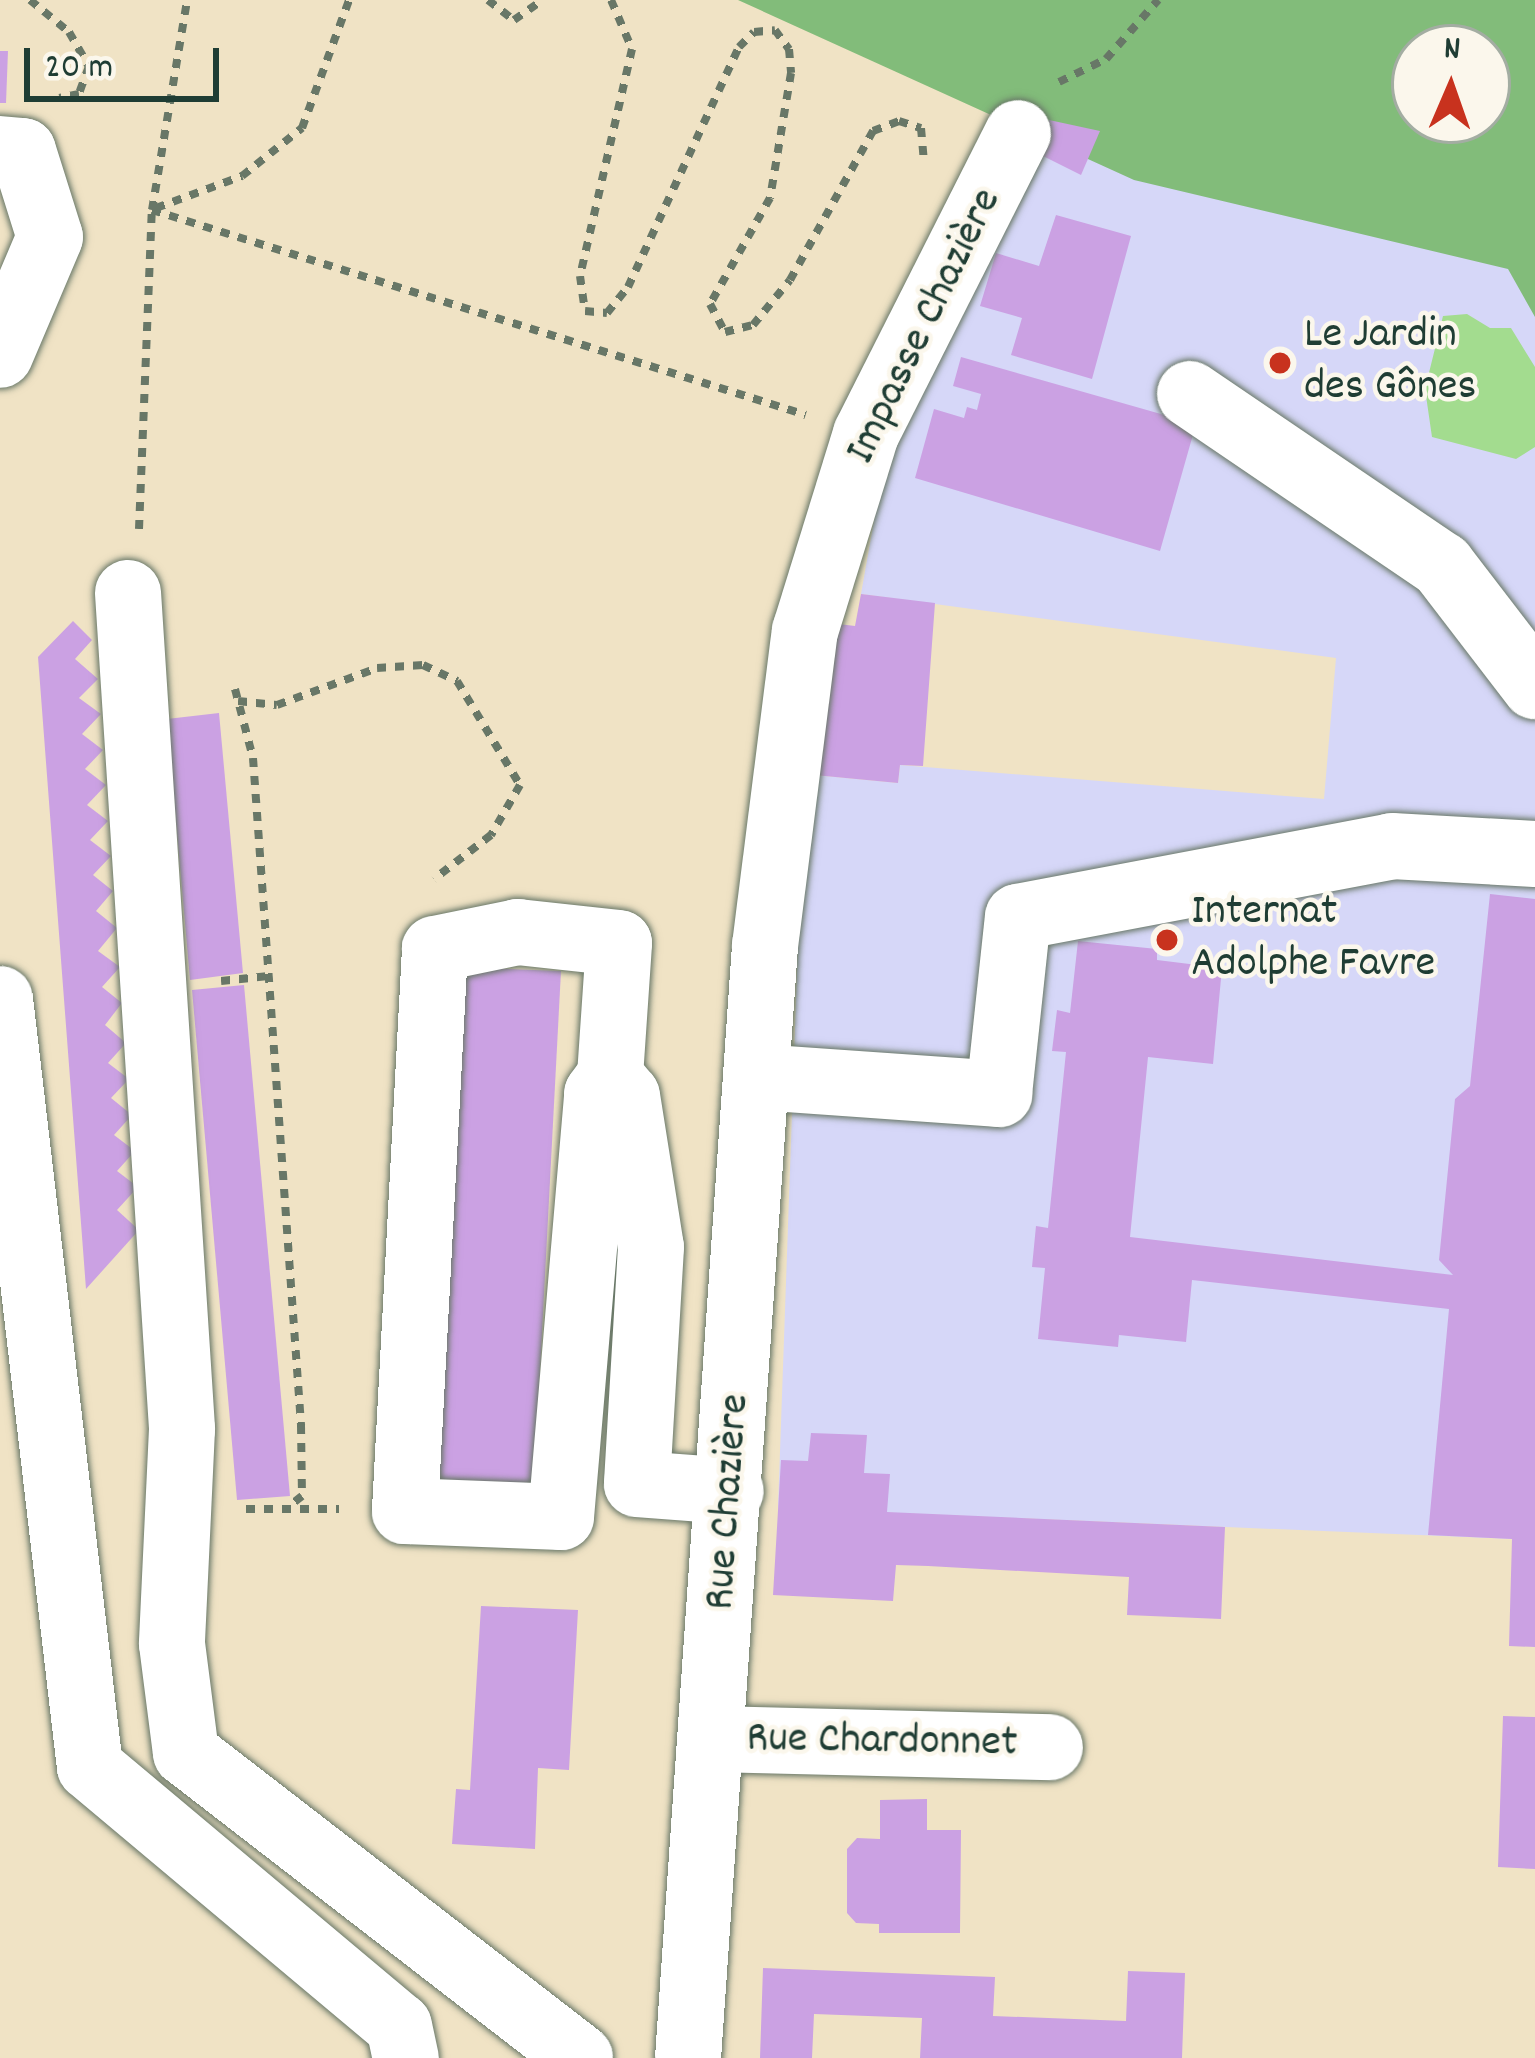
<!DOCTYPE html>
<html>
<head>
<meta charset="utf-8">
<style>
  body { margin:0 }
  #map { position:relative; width:1535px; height:2058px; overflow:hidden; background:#f0e3c5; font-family:Dekko,sans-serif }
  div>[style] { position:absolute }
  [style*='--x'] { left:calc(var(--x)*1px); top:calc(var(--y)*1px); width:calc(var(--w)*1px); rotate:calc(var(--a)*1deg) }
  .built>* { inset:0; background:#d6d7f8 }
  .green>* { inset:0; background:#a3dc8f }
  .forest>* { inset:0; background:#82bc7a }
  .building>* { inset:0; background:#cba1e3 }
  .path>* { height:8px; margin-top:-4px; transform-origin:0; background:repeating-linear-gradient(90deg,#687767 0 9px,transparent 0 18px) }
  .roads { filter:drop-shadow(0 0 3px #687767) drop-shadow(0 0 3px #687767) }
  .minor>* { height:66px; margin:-33px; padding:0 33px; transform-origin:33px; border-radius:33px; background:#fff }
  .dots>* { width:33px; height:33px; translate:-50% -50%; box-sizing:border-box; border:6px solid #fbf7ec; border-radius:50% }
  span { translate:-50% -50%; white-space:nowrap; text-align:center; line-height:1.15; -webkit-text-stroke:9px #fbf7ec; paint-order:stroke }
  .street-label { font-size:45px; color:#1f3d34 }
  .poi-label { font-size:45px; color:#1f3d34 }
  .left { translate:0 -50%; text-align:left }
  .north { position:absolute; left:1391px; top:24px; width:120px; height:120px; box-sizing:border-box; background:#fbf7ec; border:3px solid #a3ada2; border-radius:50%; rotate:2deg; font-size:33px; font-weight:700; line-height:48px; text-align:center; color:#1f3d34 }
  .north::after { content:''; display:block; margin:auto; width:42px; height:54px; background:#c8321e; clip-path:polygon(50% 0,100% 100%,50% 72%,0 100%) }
  .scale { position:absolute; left:24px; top:48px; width:195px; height:54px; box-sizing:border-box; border:6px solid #1f3d34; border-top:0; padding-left:15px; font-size:36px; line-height:42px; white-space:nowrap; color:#1f3d34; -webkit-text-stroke:9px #fbf7ec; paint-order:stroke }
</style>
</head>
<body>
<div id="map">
  <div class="built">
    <div style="clip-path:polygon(1049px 120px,1535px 171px,1535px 1540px,778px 1508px,804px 774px,898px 783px,900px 765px,1324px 799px,1336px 658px,861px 594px,883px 470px)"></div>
  </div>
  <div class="green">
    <div style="clip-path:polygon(1467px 314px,1490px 328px,1511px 328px,1535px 367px,1535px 447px,1516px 459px,1432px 437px,1425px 389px,1443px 316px)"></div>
  </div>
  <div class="forest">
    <div style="clip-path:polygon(evenodd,738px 0,1535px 0,1535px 317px,1508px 269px,1134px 180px,738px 0,1415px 48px,1487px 48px,1487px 120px,1415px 120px,1415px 48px)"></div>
  </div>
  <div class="building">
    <div style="clip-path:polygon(0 51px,8px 51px,6px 103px,0 103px)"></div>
    <div style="clip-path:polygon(1049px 120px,1100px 131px,1081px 175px,1033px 151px)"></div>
    <div style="clip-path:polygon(1056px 215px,1131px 236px,1092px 379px,1011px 355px,1022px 318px,980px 306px,996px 253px,1039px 266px)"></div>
    <div style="clip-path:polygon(961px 357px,1196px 424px,1160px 551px,915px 478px,934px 409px,964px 418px,967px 407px,977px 410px,981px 394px,953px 386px)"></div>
    <div style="clip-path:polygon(861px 594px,935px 603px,923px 766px,900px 765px,898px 783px,804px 774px,822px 622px,855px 626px)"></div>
    <div style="clip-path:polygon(73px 621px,92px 640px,75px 659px,98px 679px,79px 698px,101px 714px,82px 734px,103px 750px,85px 769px,106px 785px,87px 805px,108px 821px,90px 840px,111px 856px,93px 875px,113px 891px,96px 911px,117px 928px,98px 951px,120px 967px,102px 987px,122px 1003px,105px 1025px,126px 1043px,108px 1063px,129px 1079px,111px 1098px,132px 1115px,114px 1135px,135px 1151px,117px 1171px,138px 1187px,117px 1210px,139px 1230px,86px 1289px,38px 657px)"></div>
    <div style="clip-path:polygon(219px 713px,243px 973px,190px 980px,167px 719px)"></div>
    <div style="clip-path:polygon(1490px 894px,1535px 899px,1535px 1647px,1509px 1646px,1512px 1539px,1428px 1535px,1449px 1309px,1192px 1280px,1186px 1342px,1119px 1335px,1118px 1347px,1038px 1339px,1045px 1268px,1032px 1267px,1036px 1226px,1048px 1228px,1066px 1052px,1052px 1051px,1057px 1010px,1070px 1013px,1078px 941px,1157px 949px,1157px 960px,1222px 968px,1213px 1064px,1148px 1057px,1130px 1237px,1453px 1275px,1439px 1260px,1455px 1099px,1470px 1086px)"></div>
    <div style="clip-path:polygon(459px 967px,561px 971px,533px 1504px,431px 1502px)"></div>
    <div style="clip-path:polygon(244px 985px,290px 1496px,237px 1500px,192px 990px)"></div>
    <div style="clip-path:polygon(811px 1433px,867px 1435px,864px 1473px,890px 1474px,887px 1512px,1225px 1527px,1221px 1619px,1127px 1615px,1129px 1577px,928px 1566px,896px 1565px,893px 1601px,773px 1595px,781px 1460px,808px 1461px)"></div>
    <div style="clip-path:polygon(481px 1606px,578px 1610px,569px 1770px,538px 1768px,535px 1849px,452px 1844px,456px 1789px,470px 1790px)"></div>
    <div style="clip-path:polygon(1503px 1716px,1535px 1717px,1535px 1869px,1498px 1867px)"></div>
    <div style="clip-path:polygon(927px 1799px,927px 1830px,961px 1830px,960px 1933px,879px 1933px,879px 1924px,856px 1923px,847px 1913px,847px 1849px,857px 1838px,880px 1839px,880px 1800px)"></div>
    <div style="clip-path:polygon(763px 1968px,995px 1977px,993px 2016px,1126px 2021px,1128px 1971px,1185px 1973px,1182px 2058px,920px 2058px,922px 2018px,814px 2014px,812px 2058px,760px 2058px)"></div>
  </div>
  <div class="path">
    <div style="--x:30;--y:0;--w:50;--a:39.4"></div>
    <div style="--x:69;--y:32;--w:39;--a:60"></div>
    <div style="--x:89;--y:66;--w:30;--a:110"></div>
    <div style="--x:79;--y:94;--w:20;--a:169"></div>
    <div style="--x:488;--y:0;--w:33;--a:38"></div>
    <div style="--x:514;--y:20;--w:35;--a:-35"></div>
    <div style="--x:611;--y:0;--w:53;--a:66.8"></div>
    <div style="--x:632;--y:49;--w:233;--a:102.9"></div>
    <div style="--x:580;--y:276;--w:35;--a:82"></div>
    <div style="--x:585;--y:311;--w:22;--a:5"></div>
    <div style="--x:607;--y:313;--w:33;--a:-51"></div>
    <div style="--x:628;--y:287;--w:264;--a:-65.2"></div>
    <div style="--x:739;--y:47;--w:21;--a:-45"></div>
    <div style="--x:754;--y:32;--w:21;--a:-5"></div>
    <div style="--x:775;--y:30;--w:24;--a:54"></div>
    <div style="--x:789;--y:49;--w:24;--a:85"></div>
    <div style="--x:791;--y:73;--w:127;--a:99.5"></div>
    <div style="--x:770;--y:198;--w:122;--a:119.5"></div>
    <div style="--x:710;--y:304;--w:32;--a:62"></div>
    <div style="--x:725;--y:332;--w:29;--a:-14"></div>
    <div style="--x:753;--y:325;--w:58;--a:-50.6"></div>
    <div style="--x:790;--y:280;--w:171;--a:-60.9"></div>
    <div style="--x:873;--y:131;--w:28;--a:-21"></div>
    <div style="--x:899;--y:121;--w:23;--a:18"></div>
    <div style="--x:921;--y:128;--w:33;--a:85"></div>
    <div style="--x:1059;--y:82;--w:52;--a:-26.1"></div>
    <div style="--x:1106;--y:59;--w:79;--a:-48.6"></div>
    <div style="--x:156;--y:208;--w:92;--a:-20.4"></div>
    <div style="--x:242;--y:176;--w:77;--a:-38.7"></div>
    <div style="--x:302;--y:128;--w:136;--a:-69.8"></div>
    <div style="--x:152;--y:210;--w:685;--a:17.4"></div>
    <div style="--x:139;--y:529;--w:319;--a:-87.7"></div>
    <div style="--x:152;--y:210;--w:213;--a:-80.5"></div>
    <div style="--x:235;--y:689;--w:71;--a:75.4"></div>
    <div style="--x:253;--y:758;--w:669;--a:85.88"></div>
    <div style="--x:301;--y:1425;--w:71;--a:89.2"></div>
    <div style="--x:302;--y:1496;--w:16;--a:142"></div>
    <div style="--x:238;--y:701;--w:39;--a:6"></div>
    <div style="--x:277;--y:705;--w:107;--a:-20.3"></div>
    <div style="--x:377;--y:668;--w:46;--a:-3.7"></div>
    <div style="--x:423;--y:665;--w:38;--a:25"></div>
    <div style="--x:457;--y:681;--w:122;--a:58.8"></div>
    <div style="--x:520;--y:785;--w:58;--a:120.1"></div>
    <div style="--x:491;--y:835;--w:72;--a:142.3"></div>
    <div style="--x:221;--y:981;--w:48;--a:-5.9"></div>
    <div style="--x:246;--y:1509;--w:93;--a:0"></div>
  </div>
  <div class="roads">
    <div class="minor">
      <div style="--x:0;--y:149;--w:23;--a:5"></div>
      <div style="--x:23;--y:151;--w:90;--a:72.6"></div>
      <div style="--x:50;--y:237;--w:128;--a:113"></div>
      <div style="--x:1190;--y:394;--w:305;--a:34.2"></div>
      <div style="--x:1442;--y:565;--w:153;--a:52.5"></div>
      <div style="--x:128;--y:593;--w:838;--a:86.3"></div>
      <div style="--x:182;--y:1429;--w:215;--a:92.7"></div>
      <div style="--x:172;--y:1644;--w:110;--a:82.7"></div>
      <div style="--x:186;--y:1753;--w:498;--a:37.7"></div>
      <div style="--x:0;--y:999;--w:773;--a:83.32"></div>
      <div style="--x:90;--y:1767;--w:403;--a:40"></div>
      <div style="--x:399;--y:2026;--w:33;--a:78"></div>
      <div style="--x:610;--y:1076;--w:133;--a:-86.1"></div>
      <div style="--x:619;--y:943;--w:102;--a:-173.8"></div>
      <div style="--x:518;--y:932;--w:85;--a:168.4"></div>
      <div style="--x:435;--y:949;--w:563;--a:93.06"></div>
      <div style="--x:405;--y:1511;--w:156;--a:2.2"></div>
      <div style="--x:561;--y:1517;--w:425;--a:-85.1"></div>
      <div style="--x:597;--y:1094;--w:22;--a:-54"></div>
      <div style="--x:610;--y:1076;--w:26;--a:50"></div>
      <div style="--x:627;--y:1096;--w:153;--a:81"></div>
      <div style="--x:651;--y:1247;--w:237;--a:93.4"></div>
      <div style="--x:637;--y:1484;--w:94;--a:4.3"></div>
      <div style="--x:757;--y:1077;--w:243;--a:4"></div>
      <div style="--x:999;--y:1094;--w:178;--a:-83.9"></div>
      <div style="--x:1018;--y:917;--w:381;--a:-10.7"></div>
      <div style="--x:1392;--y:846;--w:143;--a:3.2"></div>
      <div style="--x:715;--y:1739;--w:335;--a:1.4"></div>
      <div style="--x:688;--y:2058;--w:1115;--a:-86.04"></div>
      <div style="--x:765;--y:946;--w:318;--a:-82.8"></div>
      <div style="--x:805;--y:631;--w:206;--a:-72.8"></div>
      <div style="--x:866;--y:434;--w:337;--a:-63.2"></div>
    </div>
  </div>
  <div class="dots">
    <div style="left:1280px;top:363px;background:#c8321e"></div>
    <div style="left:1167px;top:940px;background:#c8321e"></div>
  </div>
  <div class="street-label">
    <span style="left:926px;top:327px;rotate:-64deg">Impasse Chazière</span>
    <span style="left:730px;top:1502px;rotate:-86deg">Rue Chazière</span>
    <span style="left:882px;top:1743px;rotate:1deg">Rue Chardonnet</span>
  </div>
  <div class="poi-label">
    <span class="left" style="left:1304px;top:363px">Le Jardin<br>des Gônes</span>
    <span class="left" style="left:1191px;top:940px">Internat<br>Adolphe Favre</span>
  </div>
  <div class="north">N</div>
  <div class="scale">20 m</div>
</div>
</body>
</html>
